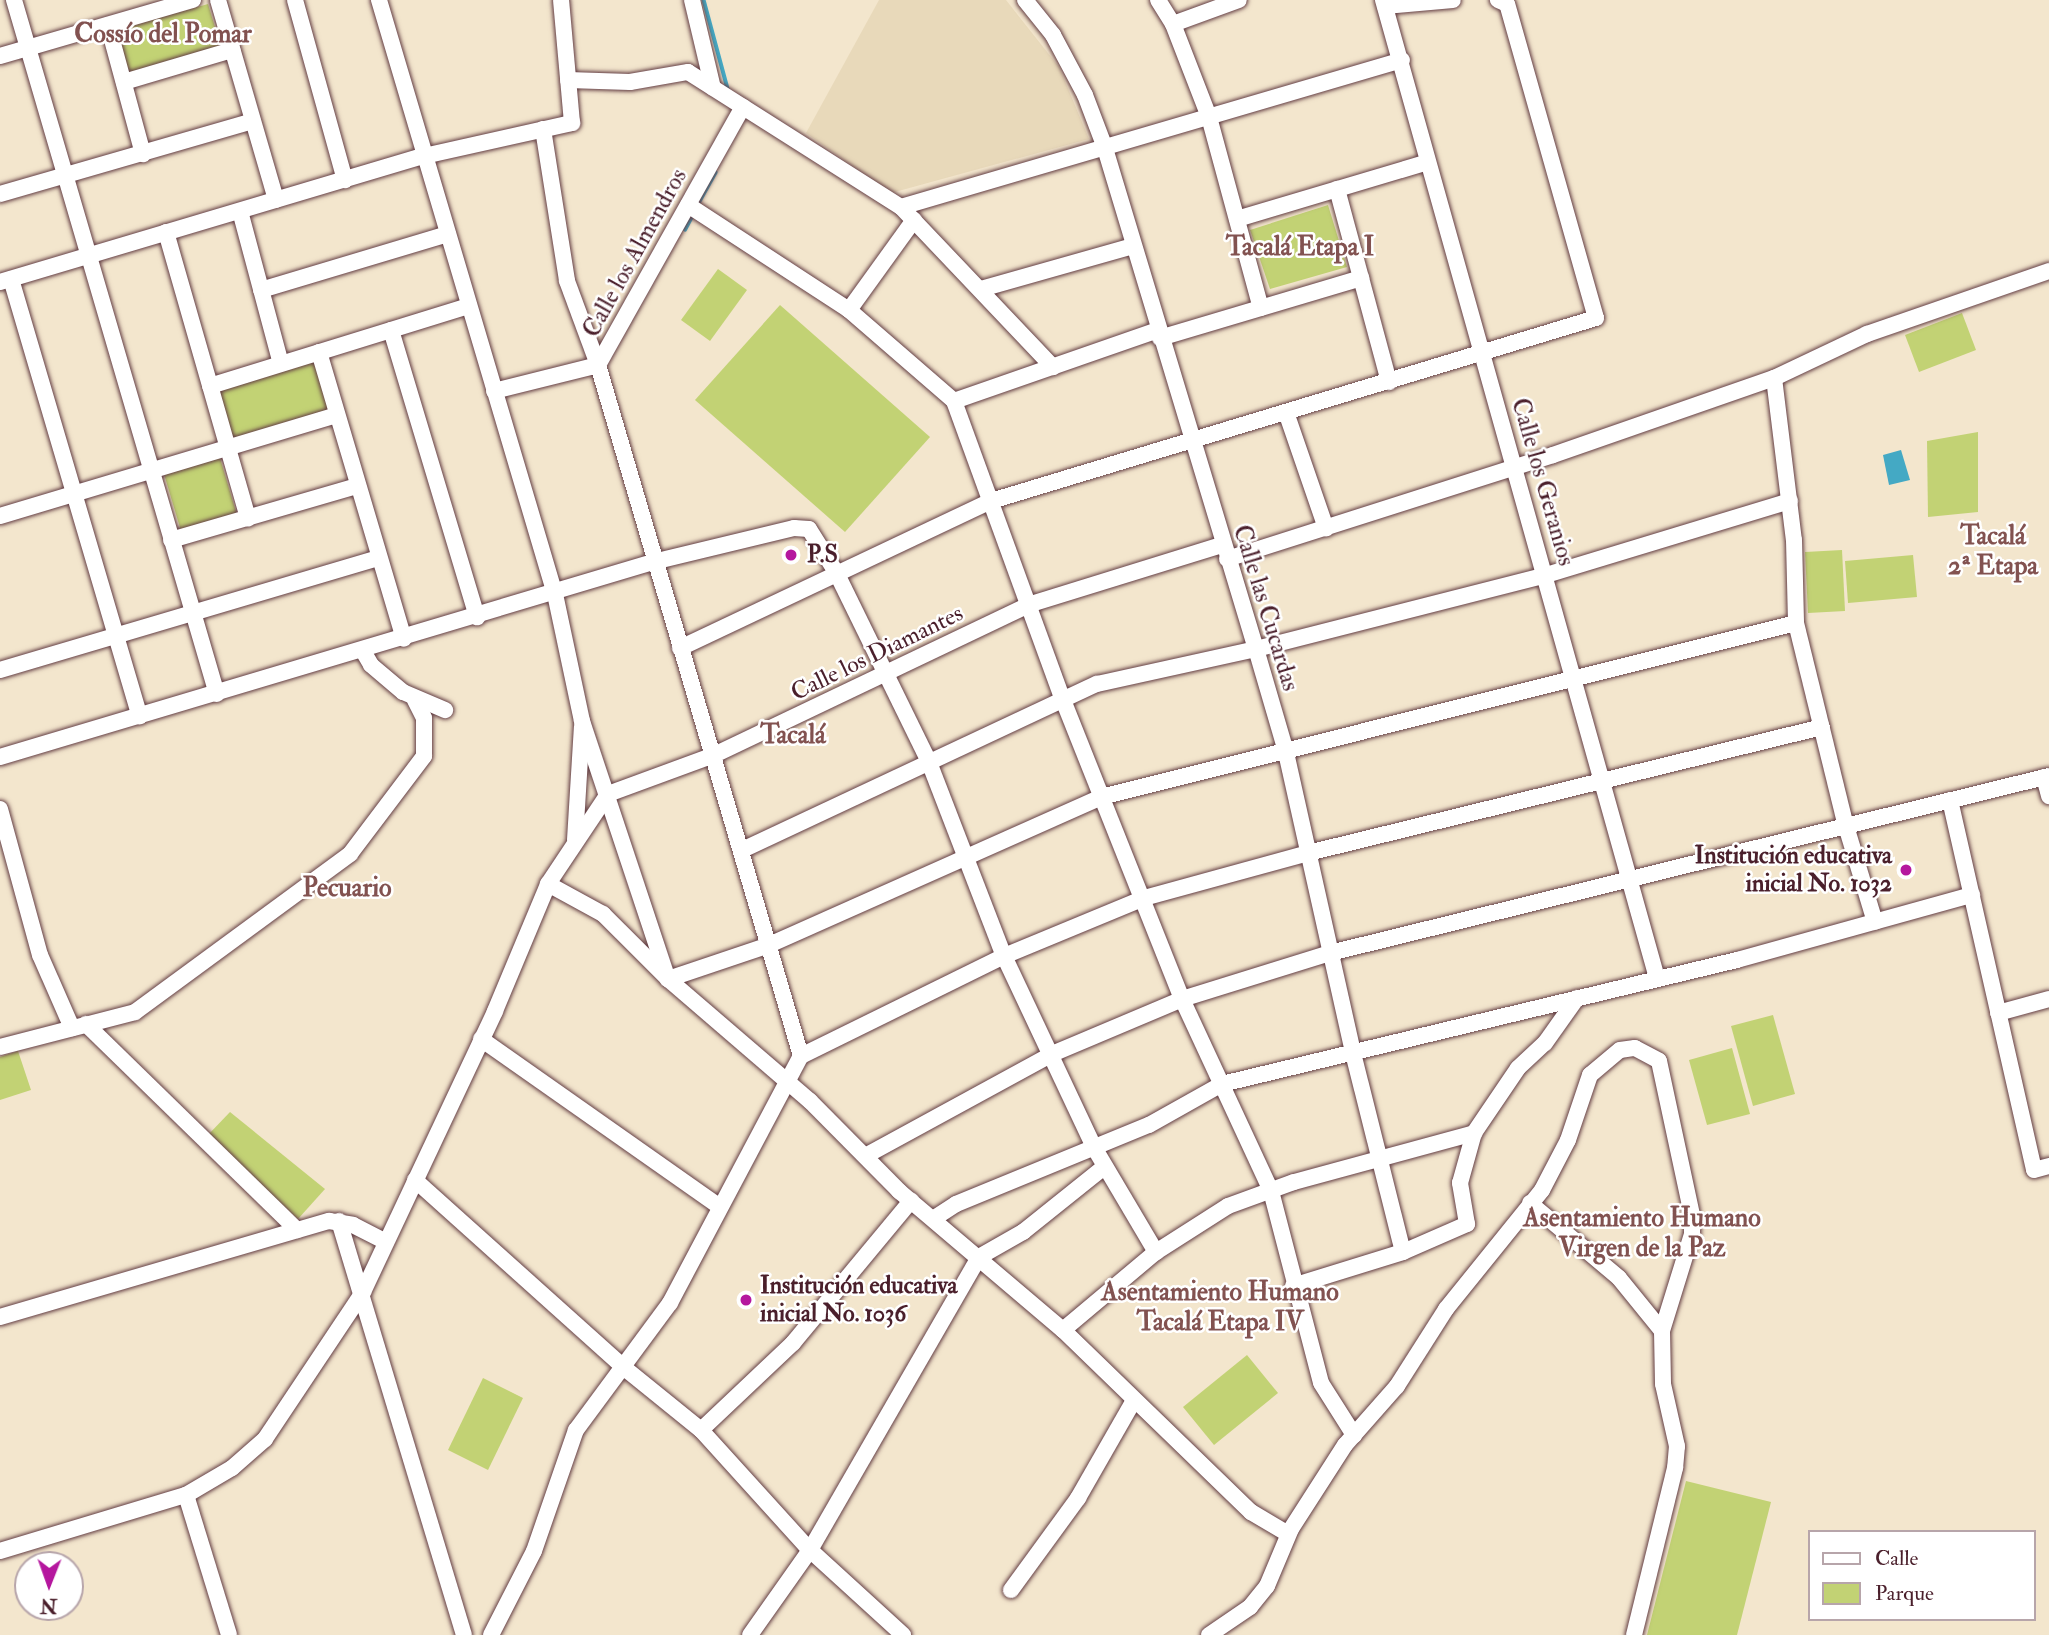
<!DOCTYPE html>
<html>
<head>
<meta charset="utf-8">
<style>
  body { margin:0 }
  #map { position:relative; width:2049px; height:1635px; overflow:hidden; background:#f3e6cd; font-family:"IM FELL Double Pica",serif }
  div>[style] { position:absolute }
  [style*='--x'] { left:calc(var(--x)*1px); top:calc(var(--y)*1px); width:calc(var(--w)*1px); rotate:calc(var(--a)*1deg) }
  .built>* { inset:0; background:#e8d9ba }
  .green>* { inset:0; background:#c2d274 }
  .water>* { inset:0; background:#44a9c4 }
  .stream>* { height:3.5px; margin:-1.75px; padding:0 1.75px; transform-origin:1.75px; border-radius:1.75px; background:#44a9c4 }
  .roads { filter:drop-shadow(0 0 2px #633d43) drop-shadow(0 0 2px #633d43) }
  .street>* { height:16px; margin:-8px; padding:0 8px; transform-origin:8px; border-radius:8px; background:#fff }
  .dots>* { width:19px; height:19px; translate:-50% -50%; box-sizing:border-box; border:4px solid #fff; border-radius:50% }
  span { translate:-50% -50%; white-space:nowrap; text-align:center; line-height:1.15; -webkit-text-stroke:5px #fff; paint-order:stroke }
  .street-label { font-size:24px; color:#4a1f2b }
  .poi-label { font-size:24px; color:#4a1f2b; font-weight:700 }
  .left { translate:0 -50%; text-align:left }
  .right { translate:-100% -50%; text-align:right }
  .neighbourhood-label { font-size:26px; color:#825250; font-weight:700 }
  .legend { position:absolute; left:1808px; top:1530px; width:228px; height:91px; box-sizing:border-box; background:#fff; border:2px solid #b7a5aa; margin:0; padding:9px 12px; list-style:none; font-size:21px; color:#4a1f2b }
  .legend li { display:flex; align-items:center; gap:14px; height:35px }
  .legend b { width:35px; border:2px solid #b7a5aa }
  .north { position:absolute; left:14px; top:1551px; width:70px; height:70px; box-sizing:border-box; background:#fff; border:2px solid #b7a5aa; border-radius:50%; rotate:181deg; font-size:19px; font-weight:700; line-height:28px; text-align:center; color:#4a1f2b }
  .north::after { content:''; display:block; margin:auto; width:24px; height:32px; background:#b5179e; clip-path:polygon(50% 0,100% 100%,50% 72%,0 100%) }
</style>
</head>
<body>
<div id="map">
  <div class="built">
    <div style="clip-path:polygon(879px 0,1006px 0,1059px 67px,1089px 139px,891px 193px,806px 133px)"></div>
  </div>
  <div class="green">
    <div style="clip-path:polygon(208px 4px,222px 50px,126px 78px,113px 31px)"></div>
    <div style="clip-path:polygon(1328px 205px,1347px 267px,1270px 289px,1250px 230px)"></div>
    <div style="clip-path:polygon(718px 269px,747px 290px,710px 341px,681px 320px)"></div>
    <div style="clip-path:polygon(780px 305px,930px 437px,845px 532px,695px 400px)"></div>
    <div style="clip-path:polygon(1962px 313px,1976px 350px,1919px 372px,1905px 335px)"></div>
    <div style="clip-path:polygon(318px 360px,333px 412px,231px 441px,216px 389px)"></div>
    <div style="clip-path:polygon(1978px 432px,1978px 512px,1928px 517px,1927px 441px)"></div>
    <div style="clip-path:polygon(220px 458px,237px 515px,181px 531px,164px 474px)"></div>
    <div style="clip-path:polygon(1842px 550px,1845px 611px,1808px 613px,1805px 552px)"></div>
    <div style="clip-path:polygon(1913px 555px,1917px 597px,1848px 603px,1845px 561px)"></div>
    <div style="clip-path:polygon(1773px 1015px,1795px 1094px,1753px 1106px,1731px 1026px)"></div>
    <div style="clip-path:polygon(1732px 1048px,1750px 1114px,1707px 1125px,1689px 1060px)"></div>
    <div style="clip-path:polygon(18px 1051px,31px 1090px,0 1100px,0 1057px)"></div>
    <div style="clip-path:polygon(230px 1112px,325px 1189px,298px 1219px,207px 1136px)"></div>
    <div style="clip-path:polygon(1247px 1355px,1278px 1393px,1214px 1445px,1183px 1407px)"></div>
    <div style="clip-path:polygon(483px 1378px,523px 1398px,488px 1470px,448px 1450px)"></div>
    <div style="clip-path:polygon(1686px 1481px,1771px 1502px,1737px 1635px,1647px 1635px)"></div>
  </div>
  <div class="water">
    <div style="clip-path:polygon(1901px 450px,1910px 480px,1889px 485px,1883px 455px)"></div>
  </div>
  <div class="stream">
    <div style="--x:704;--y:0;--w:92;--a:74.9"></div>
    <div style="--x:697;--y:206;--w:38;--a:-61"></div>
    <div style="--x:685;--y:230;--w:19;--a:-62"></div>
  </div>
  <div class="roads">
    <div class="street">
      <div style="--x:14;--y:0;--w:723;--a:73.7"></div>
      <div style="--x:218;--y:0;--w:208;--a:73.8"></div>
      <div style="--x:295;--y:0;--w:187;--a:74.5"></div>
      <div style="--x:379;--y:0;--w:620;--a:73.5"></div>
      <div style="--x:555;--y:594;--w:130;--a:78"></div>
      <div style="--x:582;--y:721;--w:272;--a:71.6"></div>
      <div style="--x:668;--y:979;--w:107;--a:-18.6"></div>
      <div style="--x:769;--y:945;--w:363;--a:-24"></div>
      <div style="--x:1101;--y:797;--w:716;--a:-14.06"></div>
      <div style="--x:692;--y:0;--w:90;--a:76.6"></div>
      <div style="--x:1025;--y:0;--w:45;--a:51.3"></div>
      <div style="--x:1053;--y:35;--w:68;--a:61.9"></div>
      <div style="--x:1085;--y:95;--w:53;--a:69.2"></div>
      <div style="--x:1104;--y:145;--w:526;--a:73.22"></div>
      <div style="--x:1256;--y:649;--w:103;--a:73.7"></div>
      <div style="--x:1285;--y:748;--w:312;--a:77.4"></div>
      <div style="--x:1353;--y:1053;--w:205;--a:75.9"></div>
      <div style="--x:1158;--y:0;--w:28;--a:58"></div>
      <div style="--x:1173;--y:24;--w:100;--a:68.8"></div>
      <div style="--x:1209;--y:117;--w:198;--a:74.8"></div>
      <div style="--x:1383;--y:0;--w:1016;--a:74.35"></div>
      <div style="--x:1385;--y:6;--w:68;--a:-5"></div>
      <div style="--x:1173;--y:24;--w:70;--a:-20"></div>
      <div style="--x:108;--y:25;--w:134;--a:74.8"></div>
      <div style="--x:0;--y:56;--w:201;--a:-16.2"></div>
      <div style="--x:568;--y:80;--w:62;--a:1.8"></div>
      <div style="--x:630;--y:82;--w:59;--a:-9.8"></div>
      <div style="--x:688;--y:72;--w:252;--a:32.4"></div>
      <div style="--x:901;--y:207;--w:221;--a:46.5"></div>
      <div style="--x:124;--y:82;--w:113;--a:-16.5"></div>
      <div style="--x:543;--y:129;--w:154;--a:81"></div>
      <div style="--x:567;--y:281;--w:90;--a:69.7"></div>
      <div style="--x:598;--y:365;--w:720;--a:73.63"></div>
      <div style="--x:1337;--y:189;--w:200;--a:74.9"></div>
      <div style="--x:0;--y:194;--w:263;--a:-16.1"></div>
      <div style="--x:688;--y:205;--w:192;--a:33.1"></div>
      <div style="--x:849;--y:310;--w:139;--a:40.9"></div>
      <div style="--x:954;--y:401;--w:318;--a:70"></div>
      <div style="--x:1063;--y:700;--w:322;--a:68.3"></div>
      <div style="--x:1182;--y:999;--w:212;--a:65.1"></div>
      <div style="--x:1271;--y:1191;--w:198;--a:75.4"></div>
      <div style="--x:1321;--y:1383;--w:62;--a:57.6"></div>
      <div style="--x:901;--y:207;--w:522;--a:-16.35"></div>
      <div style="--x:240;--y:211;--w:158;--a:75"></div>
      <div style="--x:1237;--y:219;--w:199;--a:-16.6"></div>
      <div style="--x:166;--y:232;--w:298;--a:74"></div>
      <div style="--x:11;--y:279;--w:456;--a:73.6"></div>
      <div style="--x:0;--y:282;--w:442;--a:-16.6"></div>
      <div style="--x:424;--y:156;--w:152;--a:-12.6"></div>
      <div style="--x:572;--y:123;--w:123;--a:-95.1"></div>
      <div style="--x:981;--y:289;--w:158;--a:-15.8"></div>
      <div style="--x:261;--y:290;--w:195;--a:-16.7"></div>
      <div style="--x:849;--y:310;--w:111;--a:-54.2"></div>
      <div style="--x:391;--y:330;--w:300;--a:73.3"></div>
      <div style="--x:1160;--y:338;--w:210;--a:-16.6"></div>
      <div style="--x:319;--y:352;--w:299;--a:73.5"></div>
      <div style="--x:1774;--y:378;--w:163;--a:83"></div>
      <div style="--x:1794;--y:540;--w:83;--a:88.6"></div>
      <div style="--x:1796;--y:623;--w:209;--a:76.2"></div>
      <div style="--x:1846;--y:826;--w:100;--a:73.2"></div>
      <div style="--x:210;--y:386;--w:271;--a:-17.2"></div>
      <div style="--x:494;--y:391;--w:107;--a:-14"></div>
      <div style="--x:598;--y:365;--w:296;--a:-60.7"></div>
      <div style="--x:954;--y:401;--w:216;--a:-19.2"></div>
      <div style="--x:1287;--y:415;--w:120;--a:71"></div>
      <div style="--x:0;--y:516;--w:352;--a:-16.7"></div>
      <div style="--x:171;--y:540;--w:194;--a:-16.2"></div>
      <div style="--x:1227;--y:559;--w:342;--a:-17.7"></div>
      <div style="--x:1553;--y:455;--w:234;--a:-19.2"></div>
      <div style="--x:1774;--y:378;--w:103;--a:-25.3"></div>
      <div style="--x:1867;--y:334;--w:193;--a:-19.1"></div>
      <div style="--x:680;--y:648;--w:344;--a:-25.3"></div>
      <div style="--x:991;--y:501;--w:632;--a:-16.83"></div>
      <div style="--x:1596;--y:318;--w:326;--a:-105.8"></div>
      <div style="--x:1507;--y:4;--w:10;--a:-156"></div>
      <div style="--x:363;--y:651;--w:16;--a:60"></div>
      <div style="--x:371;--y:665;--w:42;--a:40.2"></div>
      <div style="--x:403;--y:692;--w:46;--a:23.2"></div>
      <div style="--x:0;--y:670;--w:394;--a:-16.5"></div>
      <div style="--x:0;--y:757;--w:681;--a:-16.63"></div>
      <div style="--x:653;--y:562;--w:145;--a:-13.6"></div>
      <div style="--x:794;--y:528;--w:15;--a:4"></div>
      <div style="--x:809;--y:529;--w:51;--a:57.9"></div>
      <div style="--x:836;--y:572;--w:212;--a:63.9"></div>
      <div style="--x:929;--y:762;--w:208;--a:68.9"></div>
      <div style="--x:1004;--y:956;--w:213;--a:64.8"></div>
      <div style="--x:1095;--y:1149;--w:120;--a:59.4"></div>
      <div style="--x:2044;--y:777;--w:20;--a:75"></div>
      <div style="--x:1950;--y:800;--w:379;--a:77.2"></div>
      <div style="--x:2034;--y:1170;--w:16;--a:-15"></div>
      <div style="--x:0;--y:809;--w:151;--a:74.7"></div>
      <div style="--x:40;--y:955;--w:80;--a:66.3"></div>
      <div style="--x:575;--y:840;--w:113;--a:-86.5"></div>
      <div style="--x:742;--y:850;--w:392;--a:-25.1"></div>
      <div style="--x:1097;--y:684;--w:163;--a:-12.4"></div>
      <div style="--x:1256;--y:649;--w:299;--a:-14.3"></div>
      <div style="--x:1546;--y:575;--w:255;--a:-16.9"></div>
      <div style="--x:548;--y:884;--w:63;--a:28.6"></div>
      <div style="--x:603;--y:914;--w:92;--a:45"></div>
      <div style="--x:668;--y:979;--w:187;--a:40.7"></div>
      <div style="--x:810;--y:1101;--w:127;--a:45.3"></div>
      <div style="--x:899;--y:1191;--w:215;--a:40.3"></div>
      <div style="--x:1063;--y:1330;--w:262;--a:44.1"></div>
      <div style="--x:1251;--y:1512;--w:43;--a:30.7"></div>
      <div style="--x:1998;--y:1013;--w:53;--a:-15.4"></div>
      <div style="--x:86;--y:1024;--w:295;--a:44.3"></div>
      <div style="--x:481;--y:1039;--w:292;--a:35.1"></div>
      <div style="--x:0;--y:1047;--w:139;--a:-14.5"></div>
      <div style="--x:135;--y:1012;--w:267;--a:-36.3"></div>
      <div style="--x:350;--y:854;--w:123;--a:-52.9"></div>
      <div style="--x:424;--y:756;--w:38;--a:-90"></div>
      <div style="--x:424;--y:718;--w:20;--a:-117"></div>
      <div style="--x:867;--y:1155;--w:211;--a:-28.6"></div>
      <div style="--x:1052;--y:1054;--w:141;--a:-22.9"></div>
      <div style="--x:1182;--y:999;--w:155;--a:-17.3"></div>
      <div style="--x:1330;--y:953;--w:740;--a:-13.83"></div>
      <div style="--x:415;--y:1180;--w:278;--a:41.9"></div>
      <div style="--x:622;--y:1366;--w:102;--a:39"></div>
      <div style="--x:701;--y:1430;--w:162;--a:47.8"></div>
      <div style="--x:810;--y:1550;--w:126;--a:42.4"></div>
      <div style="--x:1530;--y:1203;--w:116;--a:40.1"></div>
      <div style="--x:1619;--y:1278;--w:68;--a:50.9"></div>
      <div style="--x:933;--y:1219;--w:27;--a:-33"></div>
      <div style="--x:956;--y:1204;--w:209;--a:-22.3"></div>
      <div style="--x:1149;--y:1125;--w:84;--a:-29.3"></div>
      <div style="--x:1222;--y:1084;--w:530;--a:-13.54"></div>
      <div style="--x:1737;--y:960;--w:244;--a:-15.5"></div>
      <div style="--x:339;--y:1221;--w:432;--a:73.2"></div>
      <div style="--x:1293;--y:1286;--w:115;--a:-17.2"></div>
      <div style="--x:1403;--y:1252;--w:70;--a:-23.6"></div>
      <div style="--x:1467;--y:1224;--w:42;--a:-99.7"></div>
      <div style="--x:1460;--y:1183;--w:52;--a:-74.4"></div>
      <div style="--x:1474;--y:1133;--w:78;--a:-55.9"></div>
      <div style="--x:1518;--y:1068;--w:37;--a:-43"></div>
      <div style="--x:1545;--y:1043;--w:55;--a:-54.6"></div>
      <div style="--x:0;--y:1317;--w:343;--a:-16.3"></div>
      <div style="--x:329;--y:1221;--w:24;--a:9"></div>
      <div style="--x:353;--y:1225;--w:37;--a:27"></div>
      <div style="--x:1063;--y:1330;--w:121;--a:-40"></div>
      <div style="--x:1156;--y:1252;--w:85;--a:-32.6"></div>
      <div style="--x:1228;--y:1206;--w:70;--a:-20"></div>
      <div style="--x:1294;--y:1182;--w:187;--a:-15.2"></div>
      <div style="--x:701;--y:1430;--w:127;--a:-43.4"></div>
      <div style="--x:793;--y:1343;--w:185;--a:-50.3"></div>
      <div style="--x:186;--y:1495;--w:146;--a:72.9"></div>
      <div style="--x:0;--y:1551;--w:194;--a:-16.8"></div>
      <div style="--x:186;--y:1495;--w:53;--a:-30.4"></div>
      <div style="--x:232;--y:1468;--w:44;--a:-41.3"></div>
      <div style="--x:265;--y:1439;--w:177;--a:-56.3"></div>
      <div style="--x:363;--y:1292;--w:310;--a:-64.8"></div>
      <div style="--x:495;--y:1011;--w:138;--a:-67.3"></div>
      <div style="--x:548;--y:884;--w:108;--a:-56.3"></div>
      <div style="--x:608;--y:794;--w:113;--a:-20.2"></div>
      <div style="--x:714;--y:755;--w:351;--a:-25.5"></div>
      <div style="--x:1031;--y:604;--w:200;--a:-17.2"></div>
      <div style="--x:1011;--y:1590;--w:114;--a:-53.9"></div>
      <div style="--x:1078;--y:1498;--w:111;--a:-60.2"></div>
      <div style="--x:491;--y:1635;--w:94;--a:-62.9"></div>
      <div style="--x:534;--y:1551;--w:128;--a:-70.9"></div>
      <div style="--x:576;--y:1430;--w:158;--a:-53.5"></div>
      <div style="--x:670;--y:1303;--w:280;--a:-62.1"></div>
      <div style="--x:801;--y:1056;--w:226;--a:-26.2"></div>
      <div style="--x:1004;--y:956;--w:152;--a:-22.5"></div>
      <div style="--x:1144;--y:898;--w:170;--a:-15.3"></div>
      <div style="--x:1308;--y:853;--w:529;--a:-13.77"></div>
      <div style="--x:750;--y:1635;--w:104;--a:-54.8"></div>
      <div style="--x:810;--y:1550;--w:338;--a:-60"></div>
      <div style="--x:979;--y:1257;--w:51;--a:-29.6"></div>
      <div style="--x:1023;--y:1232;--w:104;--a:-38.7"></div>
      <div style="--x:1209;--y:1635;--w:50;--a:-34.3"></div>
      <div style="--x:1250;--y:1607;--w:27;--a:-51"></div>
      <div style="--x:1267;--y:1586;--w:62;--a:-67.2"></div>
      <div style="--x:1291;--y:1529;--w:100;--a:-57.3"></div>
      <div style="--x:1345;--y:1445;--w:79;--a:-48.6"></div>
      <div style="--x:1397;--y:1386;--w:91;--a:-57.5"></div>
      <div style="--x:1446;--y:1309;--w:153;--a:-51.1"></div>
      <div style="--x:1542;--y:1190;--w:56;--a:-62.5"></div>
      <div style="--x:1568;--y:1140;--w:69;--a:-71.3"></div>
      <div style="--x:1590;--y:1075;--w:39;--a:-40"></div>
      <div style="--x:1620;--y:1050;--w:15;--a:-8"></div>
      <div style="--x:1635;--y:1048;--w:27;--a:28"></div>
      <div style="--x:1659;--y:1061;--w:157;--a:77.9"></div>
      <div style="--x:1692;--y:1215;--w:19;--a:90"></div>
      <div style="--x:1692;--y:1234;--w:102;--a:107.2"></div>
      <div style="--x:1662;--y:1331;--w:53;--a:88.9"></div>
      <div style="--x:1663;--y:1384;--w:64;--a:77.3"></div>
      <div style="--x:1677;--y:1446;--w:22;--a:95"></div>
      <div style="--x:1675;--y:1468;--w:172;--a:103.8"></div>
    </div>
  </div>
  <div class="dots">
    <div style="left:791px;top:555px;background:#b5179e"></div>
    <div style="left:1906px;top:870px;background:#b5179e"></div>
    <div style="left:746px;top:1300px;background:#b5179e"></div>
  </div>
  <div class="street-label">
    <span style="left:635px;top:253px;rotate:-61deg">Calle los Almendros</span>
    <span style="left:1543px;top:482px;rotate:74deg">Calle los Geranios</span>
    <span style="left:1266px;top:608px;rotate:73deg">Calle las Cucardas</span>
    <span style="left:877px;top:653px;rotate:-26deg">Calle los Diamantes</span>
  </div>
  <div class="poi-label">
    <span class="left" style="left:807px;top:555px">P.S</span>
    <span class="right" style="left:1892px;top:870px">Institución educativa<br>inicial No. 1032</span>
    <span class="left" style="left:760px;top:1300px">Institución educativa<br>inicial No. 1036</span>
  </div>
  <div class="neighbourhood-label">
    <span style="left:163px;top:35px">Cossío del Pomar</span>
    <span style="left:1300px;top:248px">Tacalá Etapa I</span>
    <span style="left:1993px;top:552px">Tacalá<br>2ª Etapa</span>
    <span style="left:793px;top:736px">Tacalá</span>
    <span style="left:347px;top:889px">Pecuario</span>
    <span style="left:1642px;top:1234px">Asentamiento Humano<br>Virgen de la Paz</span>
    <span style="left:1220px;top:1308px">Asentamiento Humano<br>Tacalá Etapa IV</span>
  </div>
  <ul class="legend">
  <li><b style="height:9px;background:#fff"></b>Calle</li>
  <li><b style="height:19px;background:#c2d274"></b>Parque</li>
  </ul>
  <div class="north">N</div>
</div>
</body>
</html>
